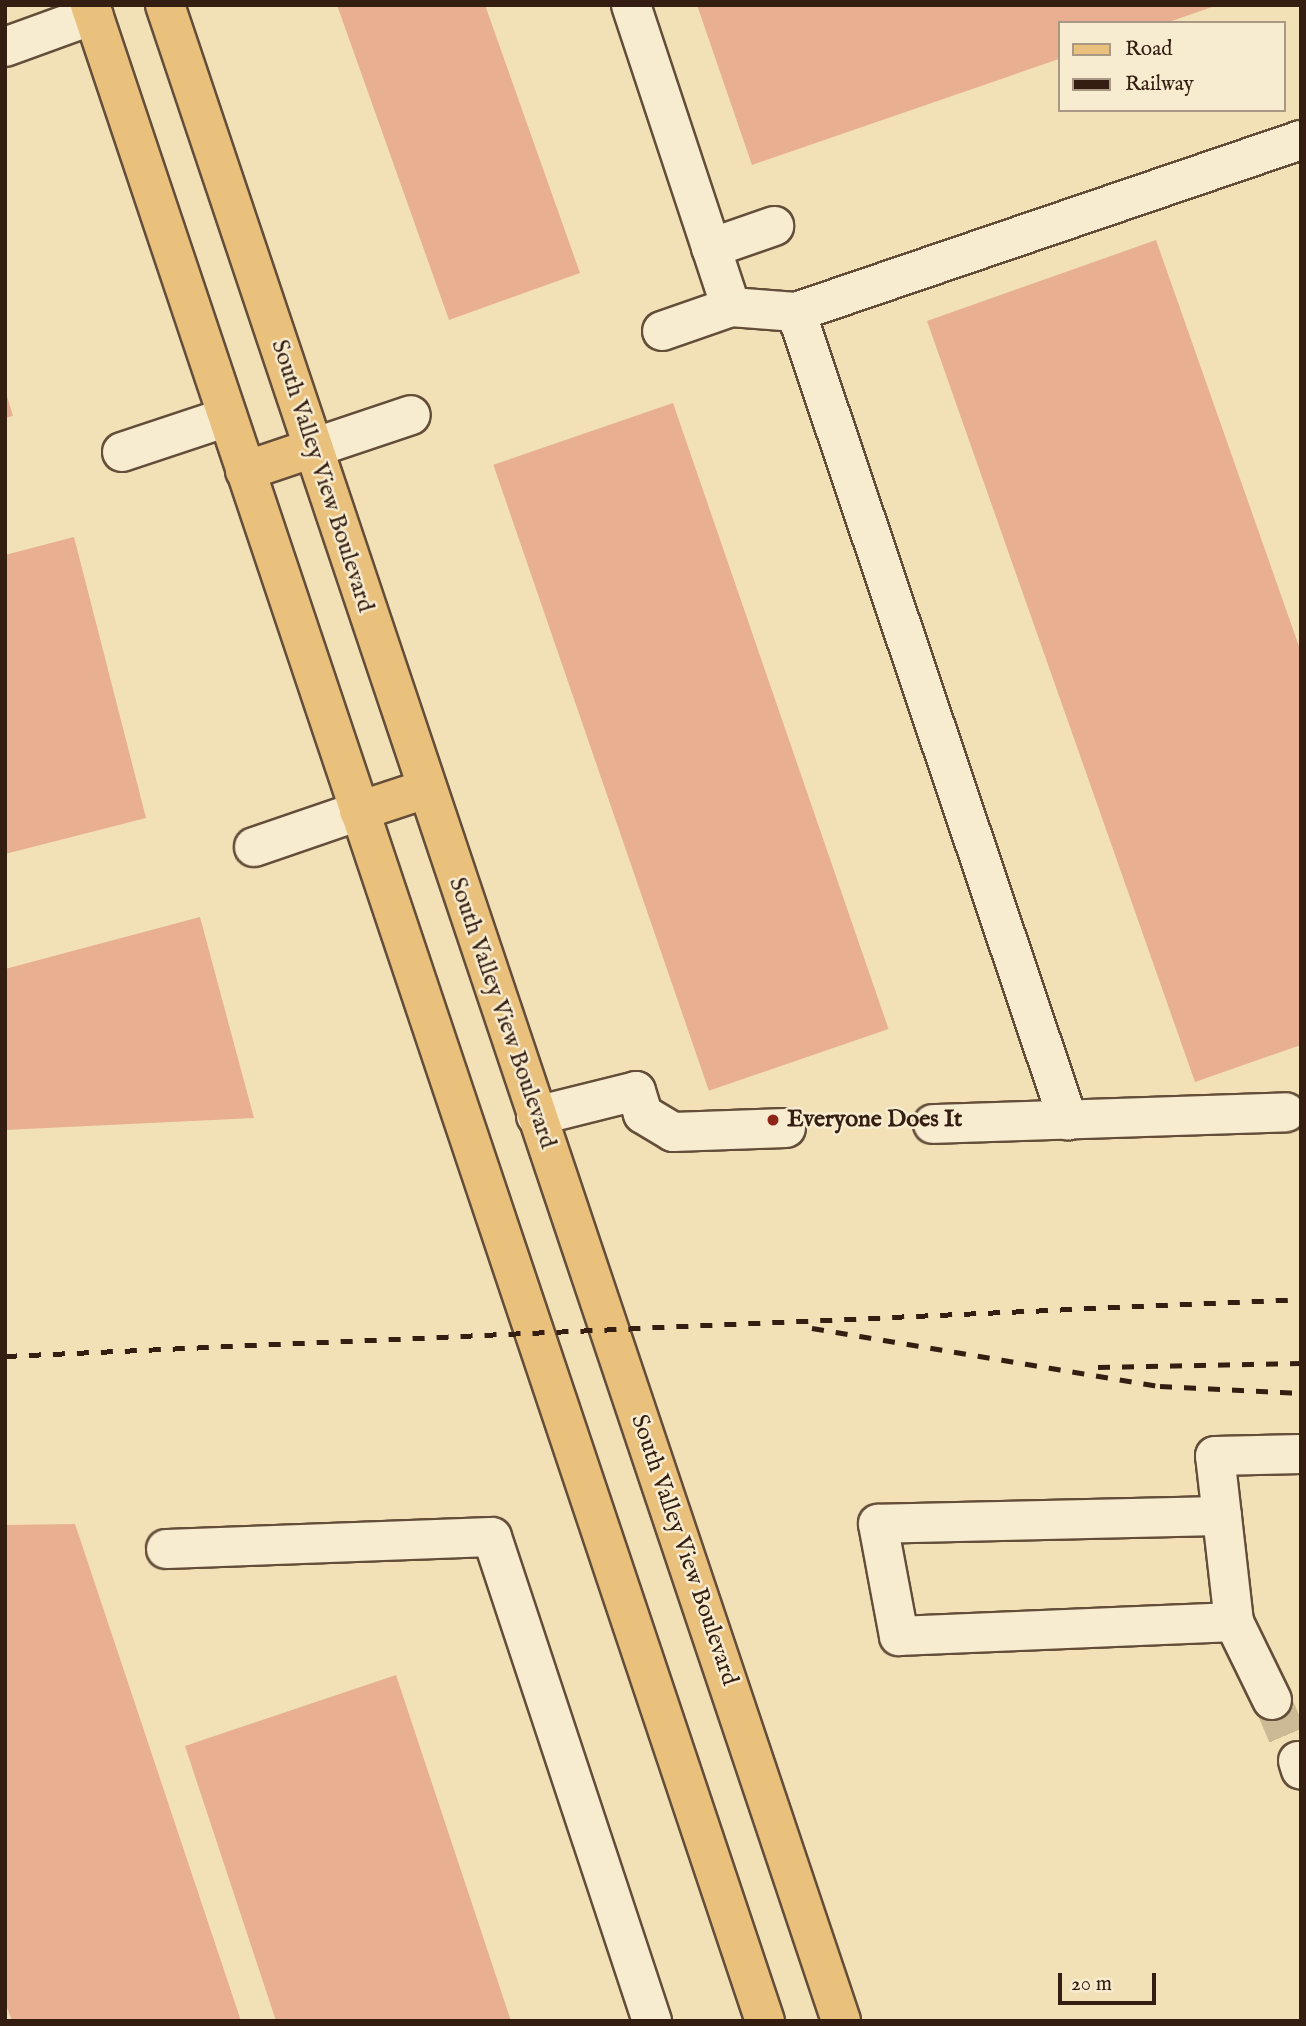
<!DOCTYPE html>
<html>
<head>
<meta charset="utf-8">
<style>
  body { margin:0 }
  #map { position:relative; width:1306px; height:2026px; overflow:hidden; background:#f2e1b7; font-family:"IM FELL English",serif }
  div>[style] { position:absolute }
  .building>* { inset:0; background:#e8af91; transform-origin:0 0 }
  .minor-tunnel>* { height:38px; margin-top:-19px; transform-origin:0; background:repeating-linear-gradient(90deg,#ccba96 0 38px,transparent 0 57px) }
  .roads { filter:drop-shadow(2px 0 #644e3a) drop-shadow(-2px 0 #644e3a) drop-shadow(0 2px #644e3a) drop-shadow(0 -2px #644e3a) }
  .minor>* { height:38px; margin:-19px; padding:0 19px; transform-origin:19px; border-radius:19px; background:#f7ecd0 }
  .major>* { height:38px; margin:-19px; padding:0 19px; transform-origin:19px; border-radius:19px; background:#e9c07c }
  .rail>* { height:5px; margin-top:-2.5px; transform-origin:0; background:repeating-linear-gradient(90deg,#341d11 0 12px,transparent 0 24px) }
  .dots>* { width:19px; height:19px; translate:-50% -50%; box-sizing:border-box; border:4px solid #f7ecd0; border-radius:50% }
  span { translate:-50% -50%; white-space:nowrap; text-align:center; line-height:1.15; -webkit-text-stroke:5px #f7ecd0; paint-order:stroke }
  .street-label { font-size:24px; color:#341d11 }
  .poi-label { font-size:24px; color:#341d11; font-weight:700 }
  .left { translate:0 -50%; text-align:left }
  .frame { position:absolute; inset:0; border:7px solid #341d11; pointer-events:none }
  .legend { position:absolute; left:1058px; top:21px; width:228px; height:91px; box-sizing:border-box; background:#f7ecd0; border:2px solid #a99984; margin:0; padding:9px 12px; list-style:none; font-size:21px; color:#341d11 }
  .legend li { display:flex; align-items:center; gap:14px; height:35px }
  .legend b { width:35px; border:2px solid #a99984 }
  .scale { position:absolute; left:1058px; top:1973px; width:98px; height:32px; box-sizing:border-box; border:4px solid #341d11; border-top:0; padding-left:9px; font-size:21px; line-height:24px; white-space:nowrap; color:#341d11; -webkit-text-stroke:5px #f7ecd0; paint-order:stroke }
</style>
</head>
<body>
<div id="map">
  <div class="building">
    <i style="clip-path:polygon(337px 5px,485px 5px,580px 273px,449px 320px)"></i>
    <i style="clip-path:polygon(697px 5px,1215px 5px,1215px 6px,1166px 23px,1059px 23px,1059px 59px,752px 165px)"></i>
    <i style="clip-path:polygon(1156px 240px,1301px 652px,1301px 1045px,1195px 1082px,927px 321px)"></i>
    <i style="clip-path:polygon(5px 390px,13px 416px,5px 418px)"></i>
    <i style="left:673px;top:403px;width:662px;height:190px;rotate:71deg"></i>
    <i style="clip-path:polygon(74px 537px,146px 818px,5px 854px,5px 555px)"></i>
    <i style="clip-path:polygon(200px 917px,254px 1118px,5px 1130px,5px 969px)"></i>
    <i style="clip-path:polygon(75px 1524px,241px 2021px,12px 2021px,5px 2002px,5px 1525px)"></i>
    <i style="clip-path:polygon(396px 1675px,511px 2021px,276px 2021px,185px 1746px)"></i>
  </div>
  <div class="minor-tunnel">
    <i style="left:1272px;top:1700px;width:66px;rotate:66.9deg"></i>
  </div>
  <div class="roads">
    <div class="minor">
      <i style="left:631px;top:5px;width:318px;rotate:71.7deg"></i>
      <i style="left:731px;top:307px;width:73px;rotate:160.8deg"></i>
      <i style="left:5px;top:47px;width:94px;rotate:-20deg"></i>
      <i style="left:711px;top:248px;width:67px;rotate:-19.2deg"></i>
      <i style="left:731px;top:307px;width:65px;rotate:4.4deg"></i>
      <i style="left:796px;top:312px;width:533px;rotate:-18.81deg"></i>
      <i style="left:796px;top:312px;width:853px;rotate:71.4deg"></i>
      <i style="left:313px;top:448px;width:103px;rotate:-18.6deg"></i>
      <i style="left:122px;top:452px;width:111px;rotate:-18.4deg"></i>
      <i style="left:254px;top:847px;width:111px;rotate:-18.9deg"></i>
      <i style="left:536px;top:1116px;width:103px;rotate:-14deg"></i>
      <i style="left:636px;top:1091px;width:24px;rotate:73deg"></i>
      <i style="left:643px;top:1114px;width:35px;rotate:31deg"></i>
      <i style="left:673px;top:1132px;width:113px;rotate:-2deg"></i>
      <i style="left:933px;top:1124px;width:353px;rotate:-1.9deg"></i>
      <i style="left:1222px;top:1516px;width:344px;rotate:178.7deg"></i>
      <i style="left:878px;top:1524px;width:114px;rotate:79.4deg"></i>
      <i style="left:899px;top:1636px;width:335px;rotate:-2.4deg"></i>
      <i style="left:166px;top:1549px;width:326px;rotate:-2.1deg"></i>
      <i style="left:492px;top:1537px;width:510px;rotate:71.71deg"></i>
      <i style="left:1272px;top:1700px;width:87px;rotate:-116deg"></i>
      <i style="left:1234px;top:1622px;width:167px;rotate:-96.5deg"></i>
      <i style="left:1215px;top:1456px;width:86px;rotate:-1.3deg"></i>
      <i style="left:1298px;top:1761px;width:9px;rotate:72deg"></i>
    </div>
    <div class="major">
      <i style="left:90px;top:5px;width:2126px;rotate:71.49deg"></i>
      <i style="left:165px;top:5px;width:2126px;rotate:71.46deg"></i>
      <i style="left:245px;top:471px;width:72px;rotate:-18.7deg"></i>
      <i style="left:359px;top:811px;width:71px;rotate:-18.2deg"></i>
    </div>
  </div>
  <div class="rail">
    <i style="left:812px;top:1328px;width:353px;rotate:9.5deg"></i>
    <i style="left:1160px;top:1386px;width:141px;rotate:2.8deg"></i>
    <i style="left:5px;top:1356px;width:1297px;rotate:-2.52deg"></i>
    <i style="left:1098px;top:1367px;width:203px;rotate:-1.1deg"></i>
  </div>
  <div class="dots">
    <i style="left:773px;top:1120px;background:#8f2418"></i>
  </div>
  <div class="street-label">
    <span style="left:322px;top:476px;rotate:72deg">South Valley View Boulevard</span>
    <span style="left:502px;top:1013px;rotate:71deg">South Valley View Boulevard</span>
    <span style="left:684px;top:1550px;rotate:71deg">South Valley View Boulevard</span>
  </div>
  <div class="poi-label">
    <span class="left" style="left:787px;top:1120px">Everyone Does It</span>
  </div>
  <div class="frame"></div>
  <ul class="legend">
  <li><b style="height:9px;background:#e9c07c"></b>Road</li>
  <li><b style="height:9px;background:#341d11"></b>Railway</li>
  </ul>
  <div class="scale">20 m</div>
</div>
</body>
</html>
